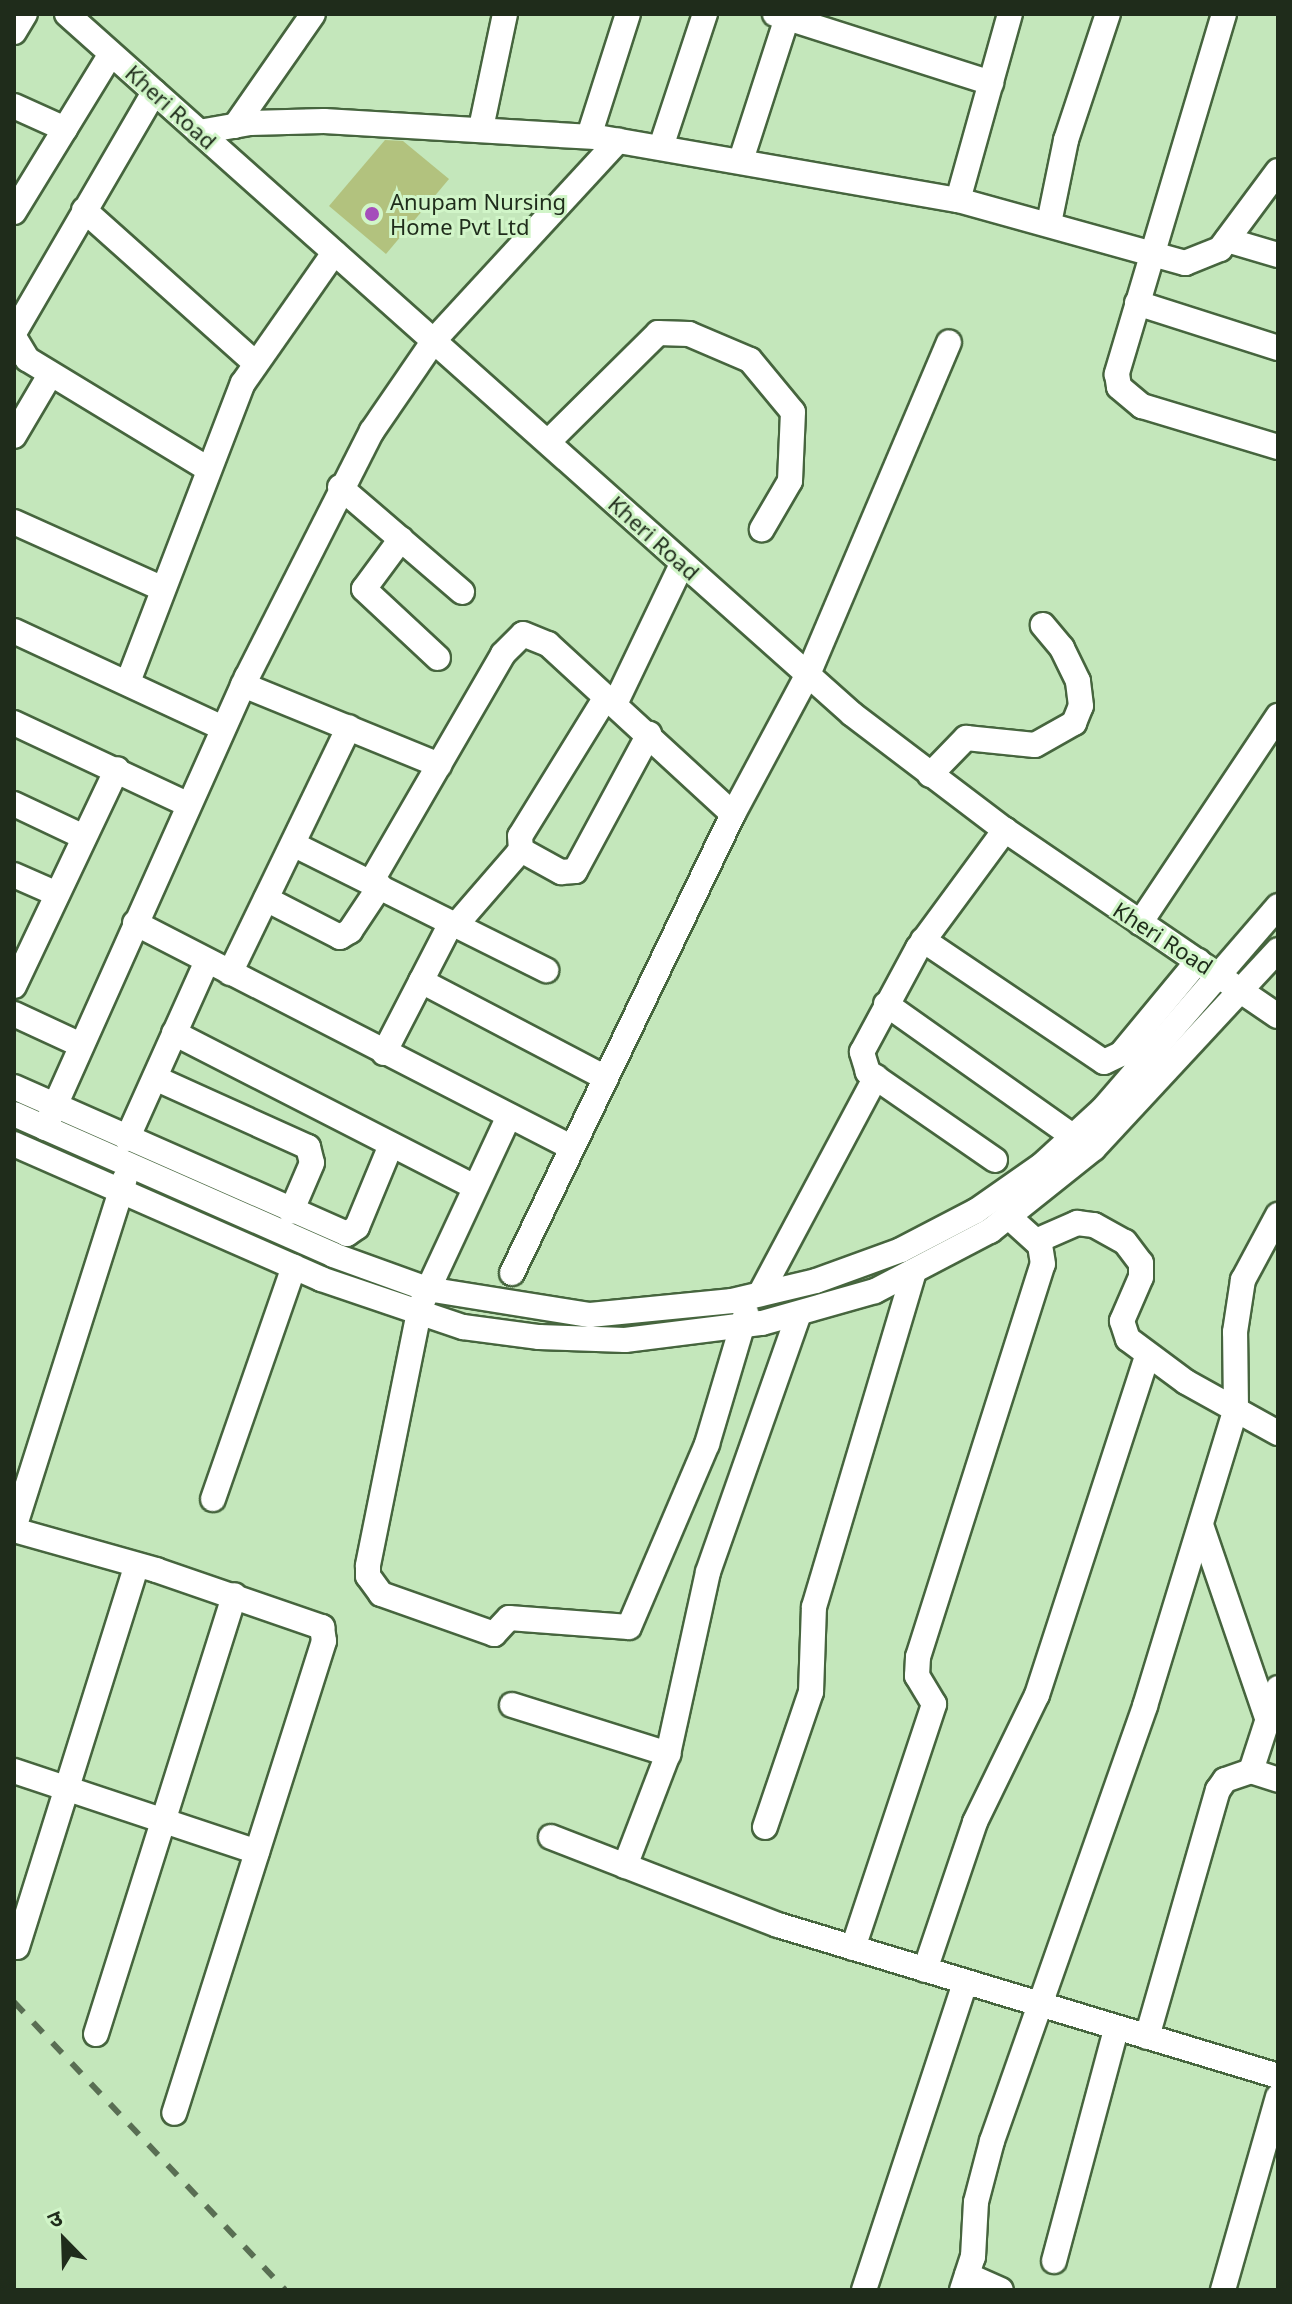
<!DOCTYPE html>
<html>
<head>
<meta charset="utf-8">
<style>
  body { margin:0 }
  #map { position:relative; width:1292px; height:2304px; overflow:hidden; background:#c4e7bb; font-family:"Noto Sans","Noto Sans Devanagari",sans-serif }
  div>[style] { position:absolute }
  .building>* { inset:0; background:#b2c27e }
  .roads { filter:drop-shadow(2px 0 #46653e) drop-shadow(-2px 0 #46653e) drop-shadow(0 2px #46653e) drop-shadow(0 -2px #46653e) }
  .minor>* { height:24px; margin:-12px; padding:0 12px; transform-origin:12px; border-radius:12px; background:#fff }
  .rail>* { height:6px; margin-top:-3px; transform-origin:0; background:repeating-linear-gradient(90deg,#596e53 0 14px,transparent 0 28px) }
  .dots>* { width:22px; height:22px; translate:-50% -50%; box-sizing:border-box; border:4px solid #d1f5c8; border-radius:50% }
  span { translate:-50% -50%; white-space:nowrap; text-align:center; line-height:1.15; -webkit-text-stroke:6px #d1f5c8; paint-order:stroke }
  .street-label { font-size:22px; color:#1f2c1b }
  .poi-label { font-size:22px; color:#1f2c1b }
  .left { translate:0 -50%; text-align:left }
  .frame { position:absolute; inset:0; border:16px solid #1f2c1b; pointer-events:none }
  .north { position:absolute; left:24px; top:2200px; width:80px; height:80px; -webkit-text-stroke:6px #d1f5c8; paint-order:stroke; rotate:337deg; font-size:22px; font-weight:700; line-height:32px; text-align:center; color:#1f2c1b }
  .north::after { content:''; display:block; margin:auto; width:28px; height:36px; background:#1f2c1b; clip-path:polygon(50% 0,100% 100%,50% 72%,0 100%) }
</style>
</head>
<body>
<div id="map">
  <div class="building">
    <i style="clip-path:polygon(385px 140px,403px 141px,449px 179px,386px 254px,329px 206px)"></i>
  </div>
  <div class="roads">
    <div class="minor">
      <i style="left:67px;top:14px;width:1052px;rotate:41.72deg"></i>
      <i style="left:852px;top:714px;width:192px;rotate:37.2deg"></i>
      <i style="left:1005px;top:830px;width:330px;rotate:34.3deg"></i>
      <i style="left:775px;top:14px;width:227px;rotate:17.7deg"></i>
      <i style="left:1224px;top:14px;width:376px;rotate:106.6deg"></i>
      <i style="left:1117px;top:374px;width:13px;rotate:81deg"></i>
      <i style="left:1119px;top:387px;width:30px;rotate:40deg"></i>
      <i style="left:1142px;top:406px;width:142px;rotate:16.8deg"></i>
      <i style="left:14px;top:32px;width:21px;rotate:-59deg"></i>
      <i style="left:14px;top:106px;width:56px;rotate:24.3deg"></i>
      <i style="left:235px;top:126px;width:136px;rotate:-55.1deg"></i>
      <i style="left:481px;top:128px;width:116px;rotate:-78.1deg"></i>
      <i style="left:199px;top:132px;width:52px;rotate:-10deg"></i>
      <i style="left:250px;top:123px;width:74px;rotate:-1.5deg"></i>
      <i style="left:324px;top:121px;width:272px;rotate:3.4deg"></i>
      <i style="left:596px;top:137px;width:367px;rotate:9.9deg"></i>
      <i style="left:958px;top:200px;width:236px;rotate:15.5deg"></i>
      <i style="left:1185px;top:263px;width:38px;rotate:-22deg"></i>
      <i style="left:1220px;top:249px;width:97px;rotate:-53.4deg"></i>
      <i style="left:589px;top:136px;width:128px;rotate:-72.3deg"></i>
      <i style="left:661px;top:147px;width:140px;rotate:-71.7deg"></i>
      <i style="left:741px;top:160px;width:149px;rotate:-72.1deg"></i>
      <i style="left:958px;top:200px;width:193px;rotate:-74.4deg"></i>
      <i style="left:84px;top:210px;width:229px;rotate:41.8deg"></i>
      <i style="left:14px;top:212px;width:185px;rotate:-58.5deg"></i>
      <i style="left:1049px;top:223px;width:85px;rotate:-78.4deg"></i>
      <i style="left:1066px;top:140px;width:133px;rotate:-71.6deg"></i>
      <i style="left:1227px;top:240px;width:53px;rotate:16.4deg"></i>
      <i style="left:1137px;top:303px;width:148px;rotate:17.7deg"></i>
      <i style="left:14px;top:333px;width:279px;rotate:-59.8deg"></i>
      <i style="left:14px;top:337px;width:26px;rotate:59deg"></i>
      <i style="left:27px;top:359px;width:210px;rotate:31.3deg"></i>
      <i style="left:14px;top:436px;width:71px;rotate:-59.5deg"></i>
      <i style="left:548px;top:442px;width:155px;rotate:-44.7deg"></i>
      <i style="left:658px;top:333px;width:31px;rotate:2deg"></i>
      <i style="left:689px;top:334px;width:66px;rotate:23.1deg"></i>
      <i style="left:750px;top:360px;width:67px;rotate:50.4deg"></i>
      <i style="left:793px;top:412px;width:69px;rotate:92.5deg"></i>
      <i style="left:790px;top:481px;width:56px;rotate:120.3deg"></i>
      <i style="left:340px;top:487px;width:161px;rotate:40.7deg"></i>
      <i style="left:14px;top:522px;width:163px;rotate:24.2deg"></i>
      <i style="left:401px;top:539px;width:62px;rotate:126.5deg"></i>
      <i style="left:364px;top:589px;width:101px;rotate:43deg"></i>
      <i style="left:14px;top:631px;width:230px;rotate:24.9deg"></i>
      <i style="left:128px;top:682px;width:320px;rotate:-69deg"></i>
      <i style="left:243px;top:383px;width:159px;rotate:-55deg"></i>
      <i style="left:243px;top:685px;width:212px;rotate:22.2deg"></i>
      <i style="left:606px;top:697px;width:163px;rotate:121.7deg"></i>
      <i style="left:520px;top:836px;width:14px;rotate:86deg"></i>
      <i style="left:521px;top:850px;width:46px;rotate:28.8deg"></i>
      <i style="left:561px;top:872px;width:14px;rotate:-4deg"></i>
      <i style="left:575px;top:871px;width:156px;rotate:-61.6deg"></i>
      <i style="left:615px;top:704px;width:155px;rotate:-64.4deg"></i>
      <i style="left:14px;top:723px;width:193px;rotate:25.1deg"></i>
      <i style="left:930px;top:775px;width:52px;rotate:-45.8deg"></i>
      <i style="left:966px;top:738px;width:69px;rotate:5.8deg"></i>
      <i style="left:1035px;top:745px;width:45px;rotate:-29.4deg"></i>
      <i style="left:1074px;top:723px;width:18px;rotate:-68deg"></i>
      <i style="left:1081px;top:706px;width:25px;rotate:-97deg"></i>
      <i style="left:1078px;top:681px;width:37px;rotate:-116deg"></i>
      <i style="left:1062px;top:648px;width:30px;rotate:-130deg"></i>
      <i style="left:14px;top:804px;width:77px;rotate:25.2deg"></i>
      <i style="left:293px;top:844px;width:283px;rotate:26.5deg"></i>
      <i style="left:14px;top:875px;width:47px;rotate:23.8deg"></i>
      <i style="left:371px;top:882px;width:263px;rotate:-59.9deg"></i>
      <i style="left:503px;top:654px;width:28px;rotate:-45deg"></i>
      <i style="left:523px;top:634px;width:27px;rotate:22deg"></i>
      <i style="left:548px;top:644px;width:251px;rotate:42.6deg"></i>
      <i style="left:266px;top:899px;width:83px;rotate:27.2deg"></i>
      <i style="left:340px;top:937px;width:12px;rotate:-31deg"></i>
      <i style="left:350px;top:931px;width:54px;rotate:-56.3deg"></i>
      <i style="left:135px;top:923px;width:490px;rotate:27.2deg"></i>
      <i style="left:1140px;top:923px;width:249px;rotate:-56.3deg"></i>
      <i style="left:456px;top:925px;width:99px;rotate:-49.1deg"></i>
      <i style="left:923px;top:940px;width:218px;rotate:34deg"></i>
      <i style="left:1104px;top:1062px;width:19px;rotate:-25deg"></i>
      <i style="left:1121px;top:1054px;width:121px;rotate:-50.4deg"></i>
      <i style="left:230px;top:973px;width:273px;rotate:-64.2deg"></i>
      <i style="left:421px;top:981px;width:209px;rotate:27.7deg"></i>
      <i style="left:14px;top:986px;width:240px;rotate:-64.6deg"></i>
      <i style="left:886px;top:1004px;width:232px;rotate:35.3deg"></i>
      <i style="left:14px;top:1014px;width:74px;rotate:24.8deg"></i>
      <i style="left:174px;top:1033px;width:336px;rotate:27.1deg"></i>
      <i style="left:384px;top:1053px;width:146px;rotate:-62.7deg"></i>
      <i style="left:155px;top:1078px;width:168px;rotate:24.3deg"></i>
      <i style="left:308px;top:1147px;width:16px;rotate:76deg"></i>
      <i style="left:312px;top:1163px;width:53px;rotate:113.2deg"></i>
      <i style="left:14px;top:1087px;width:364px;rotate:23.8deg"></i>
      <i style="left:347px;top:1234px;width:12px;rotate:-35deg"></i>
      <i style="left:357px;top:1227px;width:89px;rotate:-67.5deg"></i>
      <i style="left:14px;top:1114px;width:349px;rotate:23.8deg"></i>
      <i style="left:333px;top:1255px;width:100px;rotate:19.9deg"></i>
      <i style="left:427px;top:1289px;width:165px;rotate:9.1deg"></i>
      <i style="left:590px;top:1315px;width:143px;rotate:-5.6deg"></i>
      <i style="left:732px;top:1301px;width:86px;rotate:-13.4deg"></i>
      <i style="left:816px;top:1281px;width:90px;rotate:-20deg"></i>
      <i style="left:901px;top:1250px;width:85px;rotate:-27.5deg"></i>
      <i style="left:976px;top:1211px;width:82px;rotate:-35deg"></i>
      <i style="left:1043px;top:1164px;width:81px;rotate:-42.5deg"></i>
      <i style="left:1103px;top:1109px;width:268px;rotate:-49.2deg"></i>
      <i style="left:509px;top:1116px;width:211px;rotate:115deg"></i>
      <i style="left:420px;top:1307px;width:264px;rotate:101.4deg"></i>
      <i style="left:368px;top:1566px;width:10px;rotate:90deg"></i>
      <i style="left:368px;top:1576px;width:22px;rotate:54deg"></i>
      <i style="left:381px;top:1594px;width:120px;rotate:19.5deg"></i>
      <i style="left:494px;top:1634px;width:22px;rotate:-47deg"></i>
      <i style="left:509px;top:1618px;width:120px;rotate:4.3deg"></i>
      <i style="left:629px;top:1627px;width:199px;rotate:-66.9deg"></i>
      <i style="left:707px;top:1444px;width:137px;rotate:-73.4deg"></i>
      <i style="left:45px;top:1128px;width:494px;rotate:-65.9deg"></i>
      <i style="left:247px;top:677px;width:276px;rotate:-63.1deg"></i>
      <i style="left:372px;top:431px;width:112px;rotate:-55.6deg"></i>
      <i style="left:435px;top:339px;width:270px;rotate:-47.3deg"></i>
      <i style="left:127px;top:1139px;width:195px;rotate:-65.8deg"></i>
      <i style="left:14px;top:1144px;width:335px;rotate:23.7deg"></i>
      <i style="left:321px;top:1279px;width:150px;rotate:18.7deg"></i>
      <i style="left:463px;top:1327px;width:77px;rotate:7.5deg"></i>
      <i style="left:539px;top:1337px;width:86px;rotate:2deg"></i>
      <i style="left:625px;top:1340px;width:138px;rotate:-7.1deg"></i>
      <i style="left:762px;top:1323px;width:117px;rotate:-15.8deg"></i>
      <i style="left:875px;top:1291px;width:130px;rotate:-27.6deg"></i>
      <i style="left:990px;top:1231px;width:133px;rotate:-38.6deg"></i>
      <i style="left:1094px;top:1148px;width:270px;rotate:-47.1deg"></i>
      <i style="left:995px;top:1160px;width:155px;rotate:-145.3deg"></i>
      <i style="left:868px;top:1072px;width:21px;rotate:-107deg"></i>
      <i style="left:862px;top:1052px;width:118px;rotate:-61.7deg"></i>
      <i style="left:918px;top:948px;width:147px;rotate:-53.6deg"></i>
      <i style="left:1036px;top:1241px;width:45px;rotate:-23.7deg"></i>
      <i style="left:1077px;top:1223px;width:17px;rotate:7deg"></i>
      <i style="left:1094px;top:1225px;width:35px;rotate:29deg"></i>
      <i style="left:1125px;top:1242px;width:26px;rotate:53deg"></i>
      <i style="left:1141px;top:1263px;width:14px;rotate:90deg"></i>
      <i style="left:1141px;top:1277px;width:48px;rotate:113.4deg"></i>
      <i style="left:1122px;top:1321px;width:19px;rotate:72deg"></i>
      <i style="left:1128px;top:1339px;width:72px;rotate:36.6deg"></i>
      <i style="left:1186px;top:1382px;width:105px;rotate:29deg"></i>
      <i style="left:512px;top:1273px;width:509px;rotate:-64.29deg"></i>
      <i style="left:733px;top:814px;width:161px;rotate:-61.8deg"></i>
      <i style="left:809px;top:672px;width:358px;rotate:-67deg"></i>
      <i style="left:760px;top:1294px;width:246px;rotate:-61.9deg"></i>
      <i style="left:213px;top:1499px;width:246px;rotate:-70.8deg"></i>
      <i style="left:1201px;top:1525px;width:207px;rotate:71.1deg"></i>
      <i style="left:14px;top:1528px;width:366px;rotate:-72.4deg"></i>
      <i style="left:14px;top:1530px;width:148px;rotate:15.7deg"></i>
      <i style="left:156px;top:1570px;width:176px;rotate:19deg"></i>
      <i style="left:322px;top:1627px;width:14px;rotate:82deg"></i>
      <i style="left:324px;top:1641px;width:495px;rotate:107.6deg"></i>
      <i style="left:512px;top:1705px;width:164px;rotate:17.4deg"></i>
      <i style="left:14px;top:1771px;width:256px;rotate:18.4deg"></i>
      <i style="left:1251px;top:1771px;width:28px;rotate:18deg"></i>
      <i style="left:765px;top:1827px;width:143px;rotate:-71.2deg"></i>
      <i style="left:811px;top:1692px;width:85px;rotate:-88deg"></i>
      <i style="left:814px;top:1607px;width:346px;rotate:-73.4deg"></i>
      <i style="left:551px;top:1837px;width:243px;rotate:21.2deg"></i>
      <i style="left:778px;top:1925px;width:522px;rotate:16.8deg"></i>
      <i style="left:625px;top:1866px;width:120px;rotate:-69deg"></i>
      <i style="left:668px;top:1754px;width:186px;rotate:-77.6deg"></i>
      <i style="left:708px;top:1572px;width:271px;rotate:-70.6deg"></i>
      <i style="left:17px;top:1947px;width:400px;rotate:-72.6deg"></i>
      <i style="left:853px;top:1948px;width:257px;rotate:-71.6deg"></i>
      <i style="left:934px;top:1704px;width:33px;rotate:-121deg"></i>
      <i style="left:917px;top:1676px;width:19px;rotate:-87deg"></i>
      <i style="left:918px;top:1657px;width:412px;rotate:-72.4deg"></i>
      <i style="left:1043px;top:1264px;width:19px;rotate:-99deg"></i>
      <i style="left:1040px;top:1245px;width:42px;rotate:-137.9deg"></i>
      <i style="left:925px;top:1970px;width:156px;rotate:-71.3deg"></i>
      <i style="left:975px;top:1822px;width:141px;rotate:-64deg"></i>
      <i style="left:1037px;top:1695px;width:356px;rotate:-72deg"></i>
      <i style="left:96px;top:2034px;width:460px;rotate:-72.5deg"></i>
      <i style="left:1147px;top:2037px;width:257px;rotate:-74deg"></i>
      <i style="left:1218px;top:1790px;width:12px;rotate:-55deg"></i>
      <i style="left:1225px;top:1780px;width:28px;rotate:-19deg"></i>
      <i style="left:1251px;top:1771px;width:87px;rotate:-72deg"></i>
      <i style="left:1054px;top:2261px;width:240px;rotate:-75deg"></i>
      <i style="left:967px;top:2275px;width:37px;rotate:24deg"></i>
      <i style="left:864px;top:2290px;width:323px;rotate:-71.8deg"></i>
      <i style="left:962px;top:2290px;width:35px;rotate:-72deg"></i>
      <i style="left:973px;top:2257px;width:55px;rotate:-86.9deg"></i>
      <i style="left:976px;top:2202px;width:63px;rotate:-75.3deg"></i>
      <i style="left:992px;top:2141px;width:461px;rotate:-70.6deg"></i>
      <i style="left:1145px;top:1706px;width:311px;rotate:-73deg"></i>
      <i style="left:1236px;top:1409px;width:77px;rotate:-90.7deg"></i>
      <i style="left:1235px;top:1332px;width:53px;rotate:-81.3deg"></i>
      <i style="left:1243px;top:1280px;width:74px;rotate:-61.7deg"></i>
      <i style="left:1223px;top:2290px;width:201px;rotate:-74.1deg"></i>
    </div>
  </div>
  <div class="rail">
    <i style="left:14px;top:2002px;width:395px;rotate:46.7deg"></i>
  </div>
  <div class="dots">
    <i style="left:372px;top:214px;background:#a54ebb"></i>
  </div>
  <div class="street-label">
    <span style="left:171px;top:107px;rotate:42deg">Kheri Road</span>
    <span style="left:654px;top:538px;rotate:42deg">Kheri Road</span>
    <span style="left:1163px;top:938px;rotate:33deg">Kheri Road</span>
  </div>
  <div class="poi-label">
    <span class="left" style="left:390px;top:214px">Anupam Nursing<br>Home Pvt Ltd</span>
  </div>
  <div class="frame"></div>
  <div class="north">उ</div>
</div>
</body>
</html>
